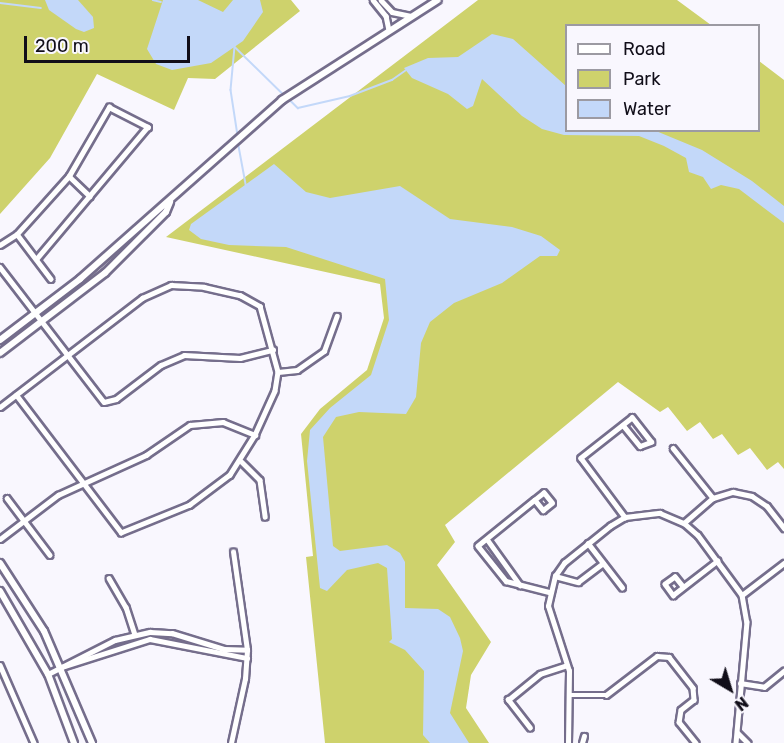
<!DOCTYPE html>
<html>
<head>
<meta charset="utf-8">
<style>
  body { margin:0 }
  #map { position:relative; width:784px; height:743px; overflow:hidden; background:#f9f7fe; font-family:Rubik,sans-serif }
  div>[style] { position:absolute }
  .green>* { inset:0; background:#ced26c }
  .water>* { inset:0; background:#c3d8f9 }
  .stream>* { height:1.5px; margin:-0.75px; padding:0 0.75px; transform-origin:0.75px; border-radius:0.75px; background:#c3d8f9 }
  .roads { filter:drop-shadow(2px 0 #756e8c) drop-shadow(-2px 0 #756e8c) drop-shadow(0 2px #756e8c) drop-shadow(0 -2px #756e8c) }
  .street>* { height:4.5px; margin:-2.25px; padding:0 2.25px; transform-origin:2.25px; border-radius:2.25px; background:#fff }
  .secondary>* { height:6px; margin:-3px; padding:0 3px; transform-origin:3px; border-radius:3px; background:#fff }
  span { translate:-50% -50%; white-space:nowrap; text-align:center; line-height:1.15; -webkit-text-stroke:5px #f9f7fe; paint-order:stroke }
  .legend { position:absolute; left:565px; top:24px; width:195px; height:108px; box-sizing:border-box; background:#f9f7fe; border:2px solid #9c9aa2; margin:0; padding:8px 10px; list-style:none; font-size:18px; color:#110e19 }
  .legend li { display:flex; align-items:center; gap:12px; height:30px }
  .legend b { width:30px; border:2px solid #9c9aa2 }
  .north { position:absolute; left:700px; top:659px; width:60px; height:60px; -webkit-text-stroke:4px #f9f7fe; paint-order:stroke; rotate:142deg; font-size:16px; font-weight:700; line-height:24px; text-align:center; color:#110e19 }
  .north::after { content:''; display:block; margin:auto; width:21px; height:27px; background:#110e19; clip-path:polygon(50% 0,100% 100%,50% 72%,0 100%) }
  .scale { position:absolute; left:24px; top:36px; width:166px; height:27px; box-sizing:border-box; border:3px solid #110e19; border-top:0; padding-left:8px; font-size:18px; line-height:21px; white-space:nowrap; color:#110e19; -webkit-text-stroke:4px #f9f7fe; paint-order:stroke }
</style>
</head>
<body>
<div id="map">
  <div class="green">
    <i style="clip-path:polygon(0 0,291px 0,300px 11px,215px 79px,188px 78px,174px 110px,97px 74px,50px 158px,0 214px)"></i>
    <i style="clip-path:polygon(478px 0,677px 0,711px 25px,566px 26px,566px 130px,758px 130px,759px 61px,784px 80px,784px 469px,778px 462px,767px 470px,750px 448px,738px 455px,722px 434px,713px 439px,700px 422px,687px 431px,668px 407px,660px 412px,618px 382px,445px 525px,455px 542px,437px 565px,491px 642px,471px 675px,466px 708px,489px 743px,325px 743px,306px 557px,313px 556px,301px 434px,320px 409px,367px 370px,384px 318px,380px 284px,166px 237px)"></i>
  </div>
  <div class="water">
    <i style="clip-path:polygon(45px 0,78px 0,93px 17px,94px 28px,84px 32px,76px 29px,49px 10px)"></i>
    <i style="clip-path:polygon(163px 0,198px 0,223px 12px,233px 0,260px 0,263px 12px,243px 41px,211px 63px,172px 70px,156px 64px,147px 49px)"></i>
    <i style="clip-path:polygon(492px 34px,513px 39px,566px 86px,566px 130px,656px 131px,702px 150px,752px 181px,784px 206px,784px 223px,739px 189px,721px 185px,711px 189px,703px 177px,689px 172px,686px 158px,664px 146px,639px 136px,564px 135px,542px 129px,522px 116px,482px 79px,473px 106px,467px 109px,448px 94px,412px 78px,404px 68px,428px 58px,458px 57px)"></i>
    <i style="clip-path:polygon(274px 164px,306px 192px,330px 198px,400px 186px,450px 219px,512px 227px,541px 236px,560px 250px,557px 256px,540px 256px,502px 283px,454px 303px,430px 322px,421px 343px,416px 397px,406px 414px,359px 412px,336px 417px,323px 437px,333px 546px,340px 551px,387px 545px,400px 553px,405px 562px,405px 608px,438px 609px,450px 617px,460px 638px,463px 651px,450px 713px,469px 743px,430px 743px,423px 735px,424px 671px,405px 650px,389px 642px,392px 639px,387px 568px,378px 563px,347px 570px,327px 591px,320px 588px,307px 461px,310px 430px,330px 408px,371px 375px,389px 320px,385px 279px,286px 247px,229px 245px,201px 239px,189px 230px,191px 224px)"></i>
  </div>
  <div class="stream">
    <i style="left:153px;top:0;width:8px;rotate:14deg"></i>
    <i style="left:0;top:3px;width:41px;rotate:7deg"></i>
    <i style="left:235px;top:47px;width:43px;rotate:95.3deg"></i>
    <i style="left:231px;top:90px;width:47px;rotate:81.3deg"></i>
    <i style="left:235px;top:47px;width:70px;rotate:44.4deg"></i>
    <i style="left:289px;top:99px;width:13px;rotate:45deg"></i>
    <i style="left:298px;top:108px;width:53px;rotate:-13deg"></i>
    <i style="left:350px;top:96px;width:45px;rotate:-20.9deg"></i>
    <i style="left:392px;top:80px;width:16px;rotate:-35deg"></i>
    <i style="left:238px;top:141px;width:44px;rotate:79.5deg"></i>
  </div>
  <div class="roads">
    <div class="street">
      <i style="left:373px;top:0;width:21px;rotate:51deg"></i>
      <i style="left:386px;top:16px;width:14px;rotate:78deg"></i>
      <i style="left:381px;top:0;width:16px;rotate:47deg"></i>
      <i style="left:392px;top:12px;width:19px;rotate:12deg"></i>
      <i style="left:69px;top:176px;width:29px;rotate:44deg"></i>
      <i style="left:17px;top:234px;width:56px;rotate:52.9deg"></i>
      <i style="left:0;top:245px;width:20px;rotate:-33deg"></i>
      <i style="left:17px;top:234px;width:78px;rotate:-48.1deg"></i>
      <i style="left:69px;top:176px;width:80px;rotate:-59.9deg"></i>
      <i style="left:109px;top:107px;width:44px;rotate:27.1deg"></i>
      <i style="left:148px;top:127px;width:172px;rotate:130.1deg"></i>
      <i style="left:0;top:267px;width:170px;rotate:52.4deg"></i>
      <i style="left:104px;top:402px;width:12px;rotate:-14deg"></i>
      <i style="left:116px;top:399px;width:56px;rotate:-37.1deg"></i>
      <i style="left:161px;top:365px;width:25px;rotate:-23deg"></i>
      <i style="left:184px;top:355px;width:56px;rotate:3.1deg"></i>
      <i style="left:240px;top:358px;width:34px;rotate:-14deg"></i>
      <i style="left:278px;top:372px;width:19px;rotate:-6deg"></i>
      <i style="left:297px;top:370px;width:33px;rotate:-35deg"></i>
      <i style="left:324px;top:351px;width:37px;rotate:-70deg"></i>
      <i style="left:0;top:407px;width:179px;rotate:-37.5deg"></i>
      <i style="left:142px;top:298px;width:32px;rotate:-24deg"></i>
      <i style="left:171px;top:285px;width:33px;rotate:3deg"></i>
      <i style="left:204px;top:287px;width:37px;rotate:13deg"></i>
      <i style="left:240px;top:295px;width:23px;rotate:29deg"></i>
      <i style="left:260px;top:306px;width:68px;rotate:74.7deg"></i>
      <i style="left:278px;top:372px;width:19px;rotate:99deg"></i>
      <i style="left:275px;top:391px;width:48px;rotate:114.4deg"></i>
      <i style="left:255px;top:435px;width:47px;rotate:122deg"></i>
      <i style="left:230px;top:475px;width:50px;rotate:143.1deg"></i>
      <i style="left:190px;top:505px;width:74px;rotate:157.9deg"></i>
      <i style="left:121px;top:533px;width:173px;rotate:-127.3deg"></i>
      <i style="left:623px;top:425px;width:27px;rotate:51deg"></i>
      <i style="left:640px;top:446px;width:12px;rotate:-20deg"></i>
      <i style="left:651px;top:442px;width:31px;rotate:-128deg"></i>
      <i style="left:632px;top:418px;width:65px;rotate:141.9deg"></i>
      <i style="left:581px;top:458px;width:74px;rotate:53.3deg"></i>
      <i style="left:673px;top:448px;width:64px;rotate:51.3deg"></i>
      <i style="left:242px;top:462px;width:25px;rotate:45deg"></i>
      <i style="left:260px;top:480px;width:37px;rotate:82deg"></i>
      <i style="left:7px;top:498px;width:71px;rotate:53deg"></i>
      <i style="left:535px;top:500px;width:13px;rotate:51deg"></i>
      <i style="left:543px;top:510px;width:11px;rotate:-38deg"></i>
      <i style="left:552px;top:503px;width:13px;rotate:-129deg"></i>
      <i style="left:544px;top:493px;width:11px;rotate:142deg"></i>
      <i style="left:535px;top:500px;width:73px;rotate:141.1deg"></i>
      <i style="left:478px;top:546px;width:45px;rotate:51.3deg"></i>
      <i style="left:506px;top:581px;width:44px;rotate:14.3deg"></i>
      <i style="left:684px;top:523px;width:38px;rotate:-41deg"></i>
      <i style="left:713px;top:498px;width:21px;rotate:-17deg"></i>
      <i style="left:733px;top:492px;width:19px;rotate:12deg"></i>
      <i style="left:752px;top:496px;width:18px;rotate:34deg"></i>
      <i style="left:767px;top:506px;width:28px;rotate:52deg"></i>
      <i style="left:0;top:539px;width:73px;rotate:-37.2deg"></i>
      <i style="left:58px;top:495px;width:97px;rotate:-24.4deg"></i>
      <i style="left:146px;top:455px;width:53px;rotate:-34.3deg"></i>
      <i style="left:190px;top:425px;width:33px;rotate:-5deg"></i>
      <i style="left:223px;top:422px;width:35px;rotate:22deg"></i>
      <i style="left:487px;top:539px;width:57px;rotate:54.3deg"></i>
      <i style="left:588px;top:543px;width:56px;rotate:52.3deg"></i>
      <i style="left:555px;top:576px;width:24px;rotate:15deg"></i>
      <i style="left:578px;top:582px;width:31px;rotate:-37deg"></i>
      <i style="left:109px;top:578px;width:34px;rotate:60deg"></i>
      <i style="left:126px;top:607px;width:29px;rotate:72deg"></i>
      <i style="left:683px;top:587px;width:13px;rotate:-129deg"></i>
      <i style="left:675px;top:577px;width:12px;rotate:145deg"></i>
      <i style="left:665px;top:584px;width:14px;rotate:54deg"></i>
      <i style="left:673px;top:595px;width:56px;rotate:-37.7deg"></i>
      <i style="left:742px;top:595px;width:53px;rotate:-37.3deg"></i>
      <i style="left:0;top:665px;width:85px;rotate:66.4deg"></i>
      <i style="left:62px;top:667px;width:92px;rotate:-17.7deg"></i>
      <i style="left:150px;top:639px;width:99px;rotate:11.1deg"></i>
      <i style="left:48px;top:674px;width:75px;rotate:-26.9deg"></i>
      <i style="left:115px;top:640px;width:36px;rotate:-13deg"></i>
      <i style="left:150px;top:632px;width:22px;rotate:3deg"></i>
      <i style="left:172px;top:633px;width:54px;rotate:17.1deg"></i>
      <i style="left:224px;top:649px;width:23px;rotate:2deg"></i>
      <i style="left:740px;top:683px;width:24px;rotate:9deg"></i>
      <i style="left:764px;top:687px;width:26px;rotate:-39deg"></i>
      <i style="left:570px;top:695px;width:36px"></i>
      <i style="left:606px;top:695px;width:64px;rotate:-37.4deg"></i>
      <i style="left:657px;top:656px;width:12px;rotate:5deg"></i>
      <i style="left:669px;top:657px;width:39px;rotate:52deg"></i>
      <i style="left:693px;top:688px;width:12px;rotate:85deg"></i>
      <i style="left:694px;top:700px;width:16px;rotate:142deg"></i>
      <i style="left:681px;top:710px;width:12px;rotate:99deg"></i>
      <i style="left:679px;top:722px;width:27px;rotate:51deg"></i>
      <i style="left:530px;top:728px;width:36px;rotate:-128deg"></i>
      <i style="left:508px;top:700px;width:41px;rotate:-39.1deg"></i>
      <i style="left:540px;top:674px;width:28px;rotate:-18deg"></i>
      <i style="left:738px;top:733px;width:14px;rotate:45deg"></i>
      <i style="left:231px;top:743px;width:66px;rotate:-77.7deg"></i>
      <i style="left:245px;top:679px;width:29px;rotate:-86deg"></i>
      <i style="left:247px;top:650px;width:99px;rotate:-98.1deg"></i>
      <i style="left:568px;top:743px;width:72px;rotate:-89.2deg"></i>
      <i style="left:569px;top:671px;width:68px;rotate:-107.9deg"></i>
      <i style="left:548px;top:606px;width:31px;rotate:-77deg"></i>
      <i style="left:555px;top:576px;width:16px;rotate:-55deg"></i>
      <i style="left:564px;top:563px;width:59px;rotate:-38.8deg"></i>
      <i style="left:610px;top:526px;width:17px;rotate:-31deg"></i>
      <i style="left:625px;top:517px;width:35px;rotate:-7deg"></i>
      <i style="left:660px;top:513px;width:26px;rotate:23deg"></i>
      <i style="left:684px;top:523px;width:18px;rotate:41deg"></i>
      <i style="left:698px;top:535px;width:74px;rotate:53.7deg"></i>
      <i style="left:742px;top:595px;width:27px;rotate:80deg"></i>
      <i style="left:747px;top:622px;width:121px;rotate:95.2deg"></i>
      <i style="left:582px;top:743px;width:7px;rotate:-74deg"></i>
    </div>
    <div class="secondary">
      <i style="left:0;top:340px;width:101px;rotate:-37.3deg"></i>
      <i style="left:80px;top:279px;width:270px;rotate:-41.5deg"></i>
      <i style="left:282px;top:100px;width:185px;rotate:-32.7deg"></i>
      <i style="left:0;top:353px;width:132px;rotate:-37.3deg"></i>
      <i style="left:105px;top:273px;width:86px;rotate:-45deg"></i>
      <i style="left:166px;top:212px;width:11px;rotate:-68deg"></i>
      <i style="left:0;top:563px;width:81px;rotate:57.1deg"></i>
      <i style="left:44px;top:631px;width:122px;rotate:66.8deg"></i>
      <i style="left:0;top:591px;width:96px;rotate:60deg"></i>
      <i style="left:48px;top:674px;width:74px;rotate:69.4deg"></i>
    </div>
  </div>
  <ul class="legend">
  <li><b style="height:8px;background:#fff"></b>Road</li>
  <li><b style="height:16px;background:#ced26c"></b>Park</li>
  <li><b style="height:16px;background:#c3d8f9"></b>Water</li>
  </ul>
  <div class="north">N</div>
  <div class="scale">200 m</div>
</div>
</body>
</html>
